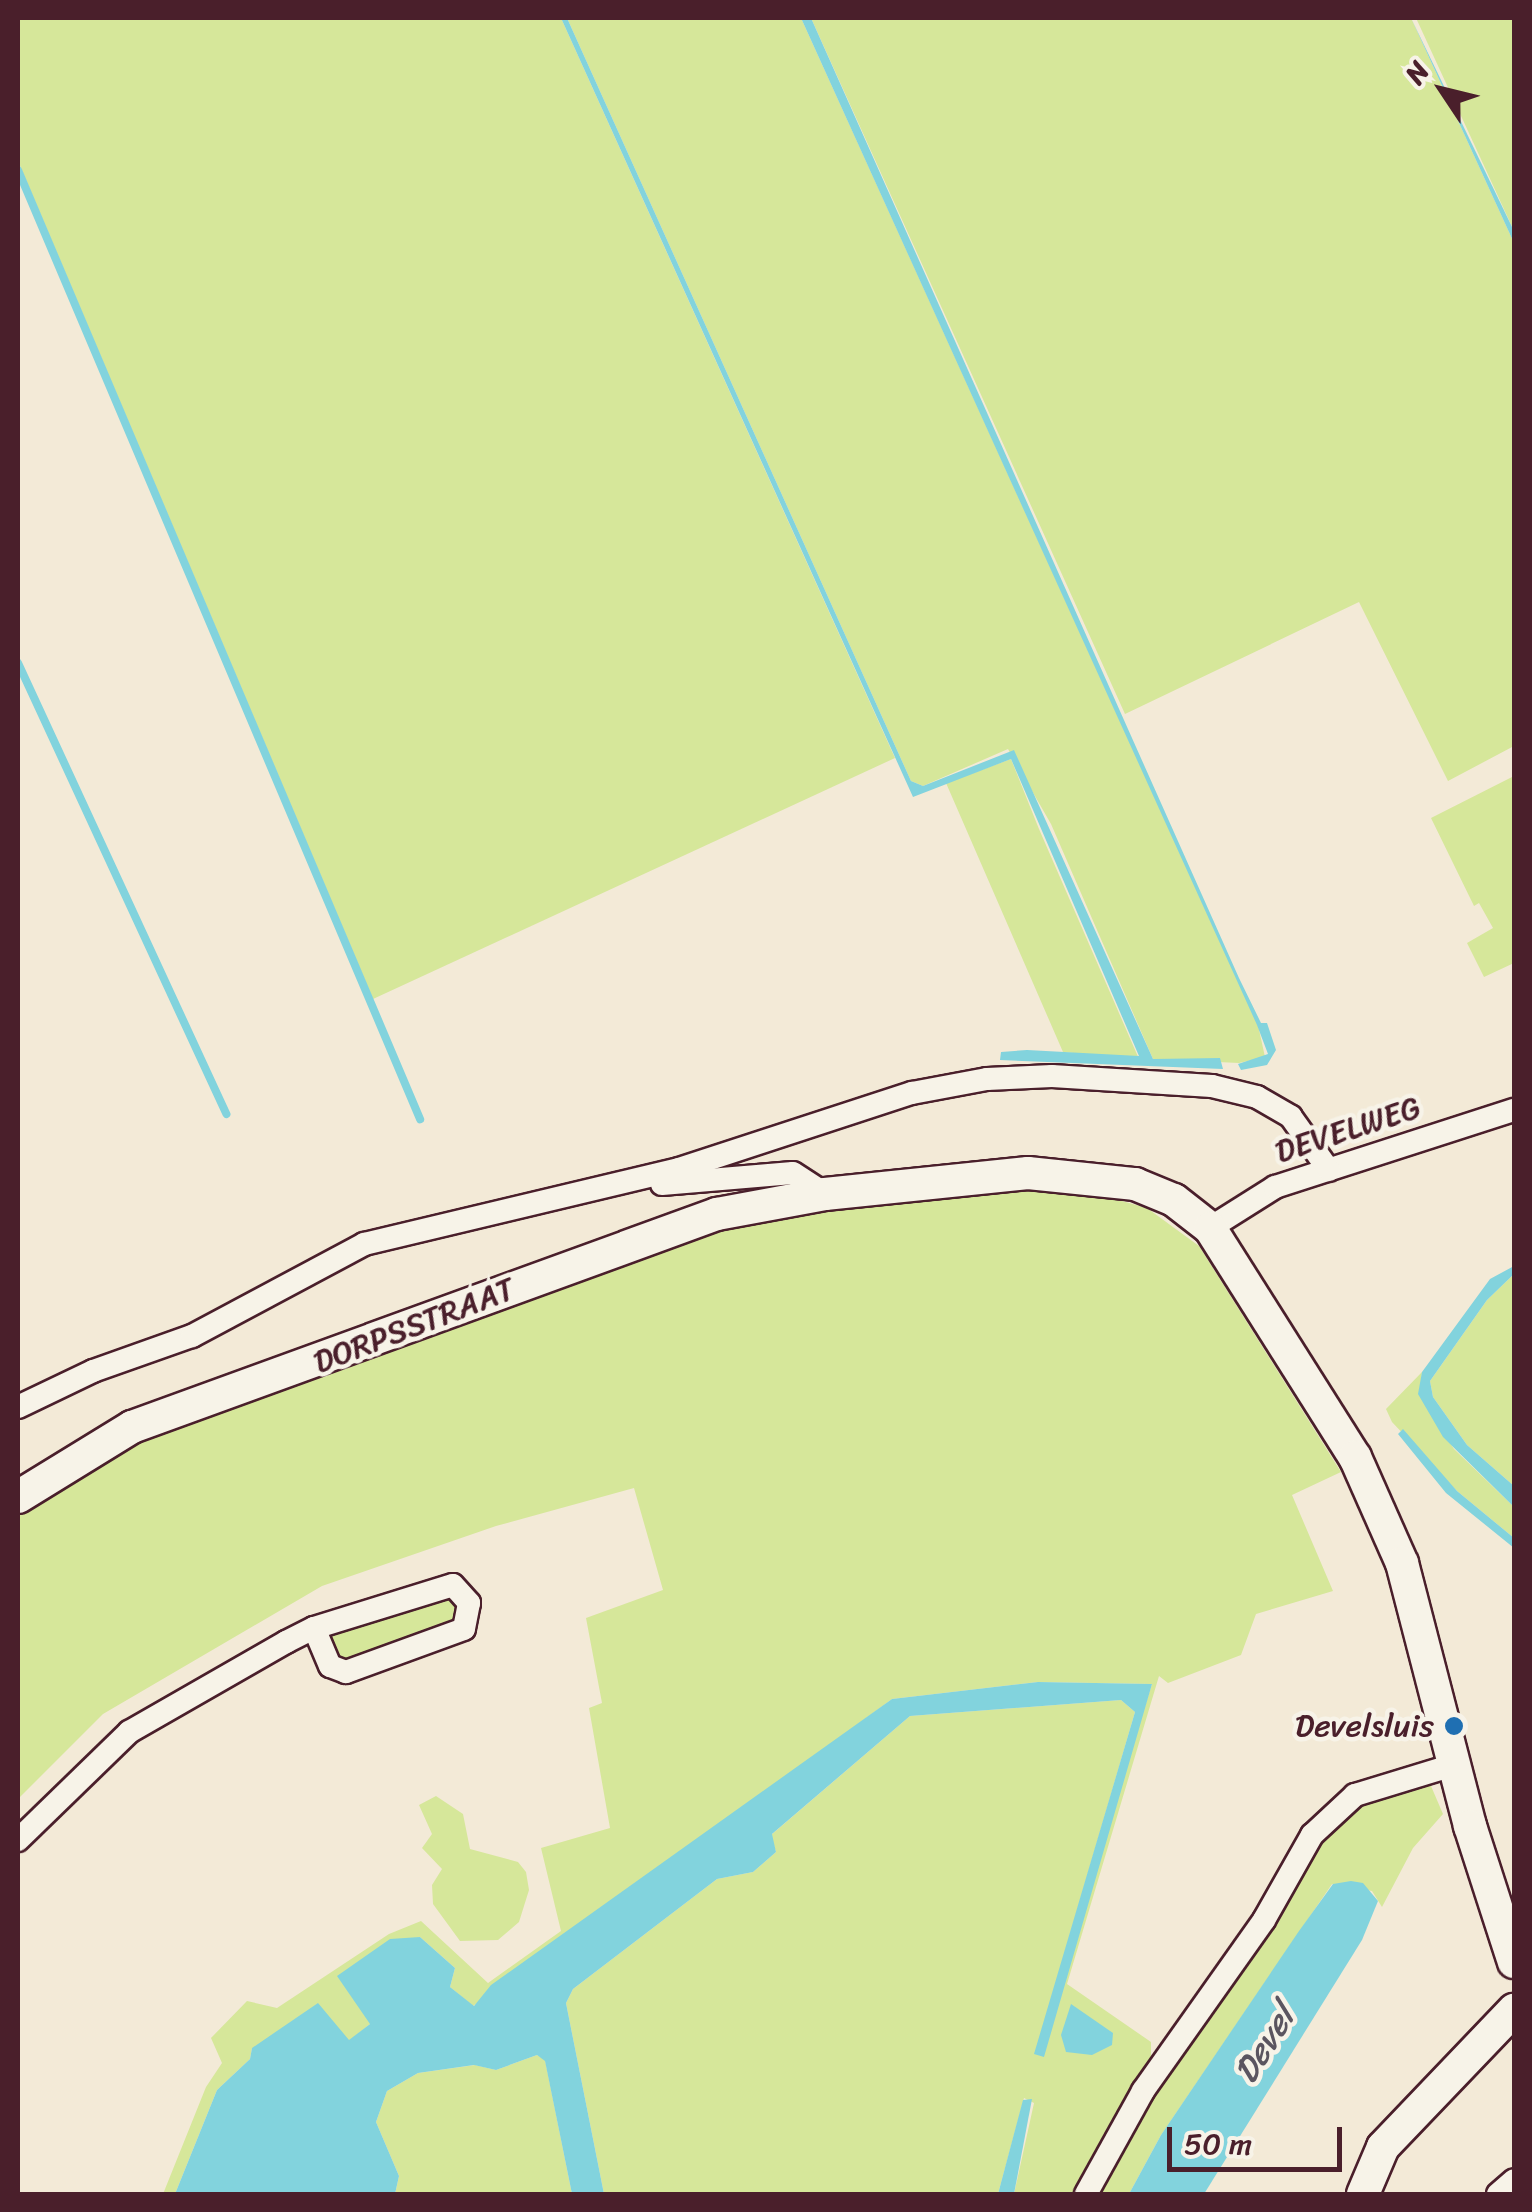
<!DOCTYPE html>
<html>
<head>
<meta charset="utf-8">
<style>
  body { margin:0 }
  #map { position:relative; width:1532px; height:2212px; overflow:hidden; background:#f3ead7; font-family:Sriracha,sans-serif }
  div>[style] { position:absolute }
  .green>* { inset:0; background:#d6e79a }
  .water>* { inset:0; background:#82d3dd }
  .stream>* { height:8px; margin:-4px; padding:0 4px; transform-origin:4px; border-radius:4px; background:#82d3dd }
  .roads { filter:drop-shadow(2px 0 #4a1f2b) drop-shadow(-2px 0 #4a1f2b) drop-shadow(0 2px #4a1f2b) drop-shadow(0 -2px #4a1f2b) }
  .street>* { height:22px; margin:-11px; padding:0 11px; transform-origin:11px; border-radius:11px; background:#f7f3e8 }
  .secondary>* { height:32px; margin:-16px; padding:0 16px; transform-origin:16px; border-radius:16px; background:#f7f3e8 }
  .dots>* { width:28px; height:28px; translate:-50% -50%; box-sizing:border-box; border:5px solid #f7f3e8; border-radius:50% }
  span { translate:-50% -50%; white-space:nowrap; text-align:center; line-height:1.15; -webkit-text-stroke:9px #f7f3e8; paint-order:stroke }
  .street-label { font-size:32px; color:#4a1f2b }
  .poi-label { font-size:32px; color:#4a1f2b }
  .right { translate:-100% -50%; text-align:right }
  .water-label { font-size:35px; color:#5b5560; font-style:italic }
  .frame { position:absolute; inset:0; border:20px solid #4a1f2b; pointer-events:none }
  .north { position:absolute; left:1392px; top:40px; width:100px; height:100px; -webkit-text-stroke:8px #f7f3e8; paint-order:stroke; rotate:305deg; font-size:28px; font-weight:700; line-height:40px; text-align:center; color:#4a1f2b }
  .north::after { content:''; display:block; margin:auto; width:35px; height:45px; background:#4a1f2b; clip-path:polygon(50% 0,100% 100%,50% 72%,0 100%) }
  .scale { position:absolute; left:1167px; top:2127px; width:175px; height:45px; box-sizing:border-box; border:5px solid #4a1f2b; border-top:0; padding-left:12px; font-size:30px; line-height:35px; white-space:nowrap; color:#4a1f2b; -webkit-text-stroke:8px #f7f3e8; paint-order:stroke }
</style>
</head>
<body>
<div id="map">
  <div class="green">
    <i style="clip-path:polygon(18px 18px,561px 18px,895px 758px,373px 999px,18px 161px)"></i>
    <i style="clip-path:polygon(567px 18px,801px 18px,1258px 1025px,1265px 1057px,1239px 1063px,1153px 1059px,1051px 824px,1008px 749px,923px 786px,911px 781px)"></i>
    <i style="clip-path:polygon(811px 18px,1411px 18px,1514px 243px,1514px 746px,1448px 781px,1359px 602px,1125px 714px)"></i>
    <i style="clip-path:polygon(1416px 18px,1514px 18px,1514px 231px)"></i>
    <i style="clip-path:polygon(1011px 759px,1039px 829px,1139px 1059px,1063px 1052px,946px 783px)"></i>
    <i style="clip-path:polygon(1514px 776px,1514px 963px,1484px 977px,1467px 943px,1493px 928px,1479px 903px,1474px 906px,1431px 818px)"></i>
    <i style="clip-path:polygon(1015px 1187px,1104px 1196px,1147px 1208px,1199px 1246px,1341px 1472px,1292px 1495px,1333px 1591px,1256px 1614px,1241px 1655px,1168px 1683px,1159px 1676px,1067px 1984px,1151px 2042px,1151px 2068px,1079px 2194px,1014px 2194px,1034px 2103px,1024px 2098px,998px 2194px,604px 2194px,566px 2003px,573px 1989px,717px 1879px,753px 1872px,776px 1852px,771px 1835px,910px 1716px,1121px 1700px,1135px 1712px,1035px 2054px,1152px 1684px,1038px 1682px,892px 1699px,473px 2006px,450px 1987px,455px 1968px,420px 1937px,408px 1942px,370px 2024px,349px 2041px,252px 2048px,250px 2059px,217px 2090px,175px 2194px,163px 2194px,206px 2087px,222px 2063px,211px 2038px,247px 2001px,277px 2008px,389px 1934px,421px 1921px,488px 1983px,561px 1931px,541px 1848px,610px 1828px,589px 1708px,602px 1703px,586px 1618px,663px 1590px,634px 1488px,496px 1526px,322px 1586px,103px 1714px,18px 1799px,18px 1511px,166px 1424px,656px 1248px,757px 1218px)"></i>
    <i style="clip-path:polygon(1514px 1274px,1514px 1486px,1467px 1445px,1433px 1397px,1430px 1381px,1487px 1300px)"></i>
    <i style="clip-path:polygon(1422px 1372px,1420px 1396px,1454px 1449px,1514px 1507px,1514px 1538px,1457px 1491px,1392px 1422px,1386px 1409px)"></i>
    <i style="clip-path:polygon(445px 1593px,458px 1604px,453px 1625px,344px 1663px,326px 1646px,332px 1631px)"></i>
    <i style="clip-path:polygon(1428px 1779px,1443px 1814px,1413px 1848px,1382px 1907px,1372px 1891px,1332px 1884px,1161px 2135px,1129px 2194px,1091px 2194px,1117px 2141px,1307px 1854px,1361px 1799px)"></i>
    <i style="clip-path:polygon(436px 1796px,463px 1814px,470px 1849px,518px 1862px,526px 1872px,529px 1890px,519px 1922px,498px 1940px,460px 1941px,433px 1904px,432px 1885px,442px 1869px,422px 1848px,432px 1834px,419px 1805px)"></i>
    <i style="clip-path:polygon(537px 2055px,545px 2060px,572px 2194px,395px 2194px,399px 2176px,376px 2122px,387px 2091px,418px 2073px,475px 2065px,496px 2070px)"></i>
  </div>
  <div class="water">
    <i style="clip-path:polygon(561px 18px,567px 18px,911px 781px,923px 786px,1014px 750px,1153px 1059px,1220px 1058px,1223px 1069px,1000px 1060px,1001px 1052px,1027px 1050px,1139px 1056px,1011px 759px,913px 797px)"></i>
    <i style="clip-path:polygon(801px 18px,811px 18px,1239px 978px,1261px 1023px,1267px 1023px,1276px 1050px,1267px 1065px,1241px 1070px,1238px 1064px,1268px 1054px,1257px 1025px)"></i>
    <i style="clip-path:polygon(1411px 18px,1514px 231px,1514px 243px)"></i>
    <i style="clip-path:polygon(1514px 1266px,1514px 1274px,1487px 1300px,1430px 1381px,1433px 1397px,1467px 1445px,1514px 1486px,1514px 1507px,1443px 1437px,1418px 1394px,1422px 1372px,1490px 1279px)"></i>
    <i style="clip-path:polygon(1403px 1429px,1457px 1491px,1514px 1538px,1514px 1548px,1446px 1493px,1398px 1434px)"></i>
    <i style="clip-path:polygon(1038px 1682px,1152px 1684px,1044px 2057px,1034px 2054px,1135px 1712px,1121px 1700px,910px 1716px,772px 1834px,776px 1852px,753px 1872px,717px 1879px,573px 1989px,566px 2003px,604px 2194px,572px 2194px,545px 2061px,537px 2055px,496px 2070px,474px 2065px,418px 2073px,387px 2091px,376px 2122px,399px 2176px,395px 2194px,175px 2194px,217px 2090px,250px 2059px,252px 2048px,318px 2003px,349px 2040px,370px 2024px,337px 1976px,390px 1939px,420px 1937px,455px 1968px,450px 1987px,474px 2006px,491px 1985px,892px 1699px)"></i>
    <i style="clip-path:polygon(1351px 1881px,1363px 1883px,1378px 1901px,1362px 1940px,1204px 2194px,1129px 2194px,1161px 2135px,1299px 1931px,1333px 1884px)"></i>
    <i style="clip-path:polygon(1071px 2004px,1113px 2033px,1112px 2045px,1092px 2055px,1066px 2052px,1061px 2035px)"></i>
    <i style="clip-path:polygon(1032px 2099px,1014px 2194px,998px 2194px,1023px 2100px)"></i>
  </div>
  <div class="stream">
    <i style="left:18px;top:170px;width:1031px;rotate:67.04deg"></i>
    <i style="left:18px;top:663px;width:497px;rotate:65.2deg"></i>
  </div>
  <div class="roads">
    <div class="street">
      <i style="left:662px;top:1184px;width:131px;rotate:-4.8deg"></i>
      <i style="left:793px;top:1173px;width:38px;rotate:33deg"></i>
      <i style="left:1210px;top:1228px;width:77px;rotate:-32.2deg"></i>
      <i style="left:1275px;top:1187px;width:251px;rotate:-17.9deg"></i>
      <i style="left:18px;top:1407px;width:83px;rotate:-25.6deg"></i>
      <i style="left:93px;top:1371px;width:105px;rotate:-19.5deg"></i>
      <i style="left:192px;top:1336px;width:195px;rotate:-28.1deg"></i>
      <i style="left:364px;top:1244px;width:324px;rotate:-13.4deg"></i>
      <i style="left:679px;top:1169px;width:245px;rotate:-18.1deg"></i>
      <i style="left:912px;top:1093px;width:76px;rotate:-10.6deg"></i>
      <i style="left:987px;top:1079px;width:65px;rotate:-2.6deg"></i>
      <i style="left:1052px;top:1076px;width:160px;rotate:3.6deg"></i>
      <i style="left:1212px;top:1086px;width:46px;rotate:13.7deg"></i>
      <i style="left:1257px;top:1097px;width:39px;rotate:30deg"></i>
      <i style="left:1291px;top:1117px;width:65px;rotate:54.4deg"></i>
      <i style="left:18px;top:1840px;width:155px;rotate:-44.2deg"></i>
      <i style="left:129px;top:1732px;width:181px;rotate:-29.8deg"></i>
      <i style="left:286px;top:1642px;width:31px;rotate:-27deg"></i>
      <i style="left:314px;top:1628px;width:145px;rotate:-17.2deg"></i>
      <i style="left:453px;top:1585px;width:24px;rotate:48deg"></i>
      <i style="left:469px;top:1603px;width:26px;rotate:101deg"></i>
      <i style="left:464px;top:1629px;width:126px;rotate:160deg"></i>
      <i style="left:346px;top:1672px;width:17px;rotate:-159deg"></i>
      <i style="left:330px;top:1666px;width:41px;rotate:-112.8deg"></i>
      <i style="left:1086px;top:2194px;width:118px;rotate:-61deg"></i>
      <i style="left:1143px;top:2091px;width:209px;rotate:-54.7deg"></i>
      <i style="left:1264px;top:1920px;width:98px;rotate:-60.5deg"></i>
      <i style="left:1312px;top:1835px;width:59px;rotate:-42.9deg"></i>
      <i style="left:1355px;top:1795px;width:102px;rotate:-17deg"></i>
      <i style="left:1498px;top:2194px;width:21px;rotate:-41deg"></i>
    </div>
    <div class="secondary">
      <i style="left:18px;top:1497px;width:134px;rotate:-31.6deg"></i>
      <i style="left:132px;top:1427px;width:623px;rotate:-20.01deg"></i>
      <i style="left:717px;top:1214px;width:110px;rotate:-10.5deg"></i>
      <i style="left:825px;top:1194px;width:204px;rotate:-5.9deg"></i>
      <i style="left:1028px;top:1173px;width:108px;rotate:5.9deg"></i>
      <i style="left:1135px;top:1184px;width:42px;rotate:22.3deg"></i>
      <i style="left:1174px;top:1200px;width:46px;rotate:37.9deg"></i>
      <i style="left:1210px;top:1228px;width:271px;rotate:57.7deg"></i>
      <i style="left:1355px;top:1457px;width:116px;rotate:66.1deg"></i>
      <i style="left:1402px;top:1563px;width:272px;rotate:75.5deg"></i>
      <i style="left:1470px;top:1826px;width:143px;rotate:72.1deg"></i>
      <i style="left:1363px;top:2194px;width:51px;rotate:-66.9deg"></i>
      <i style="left:1383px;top:2147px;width:190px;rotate:-46.3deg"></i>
    </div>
  </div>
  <div class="dots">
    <i style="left:1454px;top:1726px;background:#1f6fb2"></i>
  </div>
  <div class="street-label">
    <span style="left:1348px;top:1130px;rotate:-18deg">DEVELWEG</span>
    <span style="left:414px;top:1326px;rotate:-21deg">DORPSSTRAAT</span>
  </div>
  <div class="poi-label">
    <span class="right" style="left:1434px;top:1726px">Develsluis</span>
  </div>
  <div class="water-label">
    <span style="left:1264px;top:2044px;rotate:-58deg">Devel</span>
  </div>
  <div class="frame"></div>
  <div class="north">N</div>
  <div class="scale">50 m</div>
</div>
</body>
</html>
